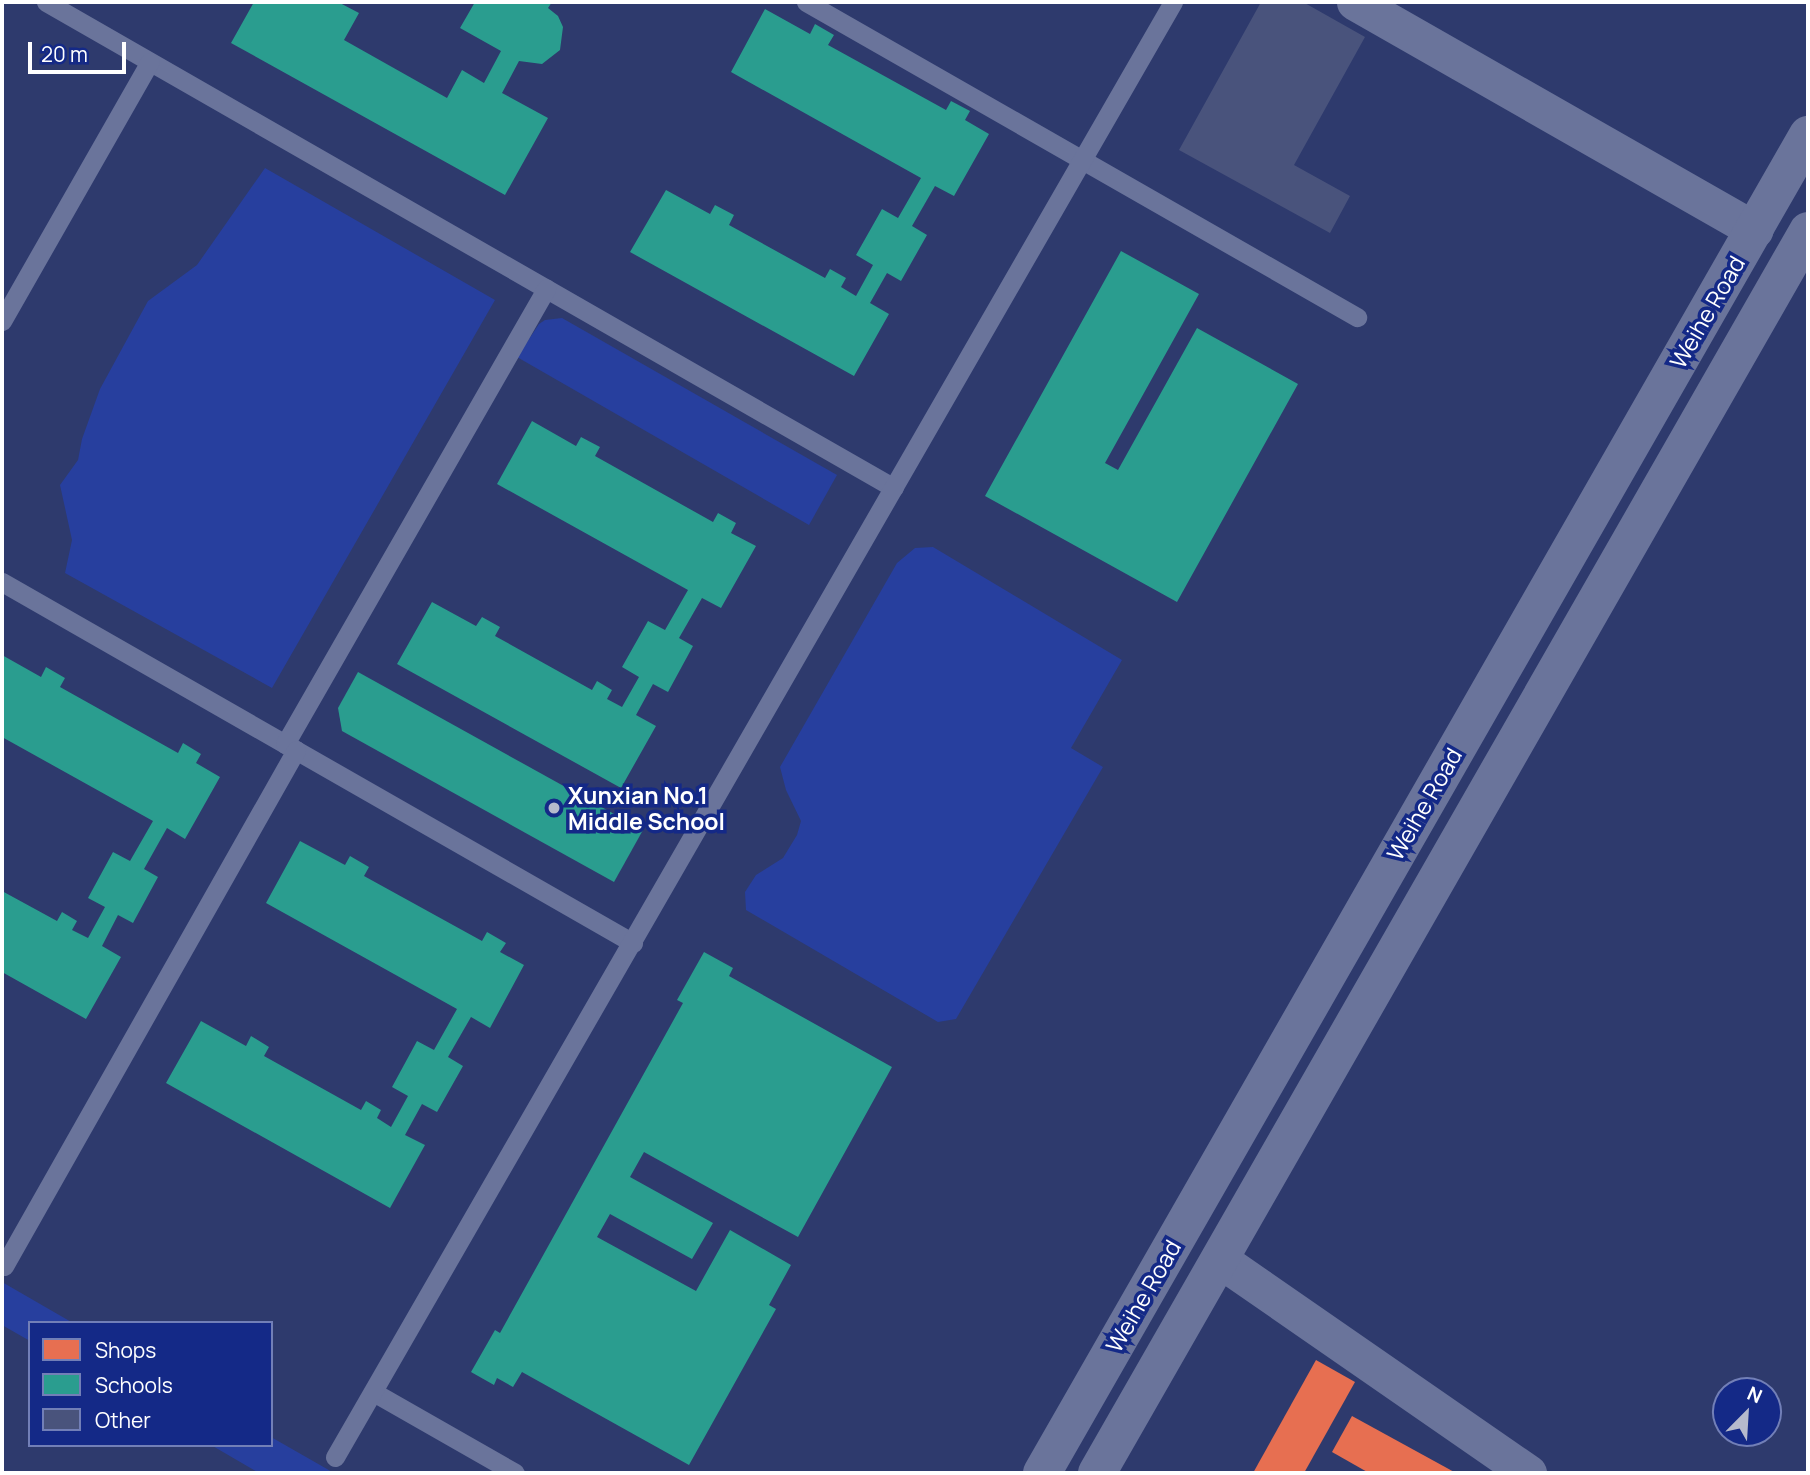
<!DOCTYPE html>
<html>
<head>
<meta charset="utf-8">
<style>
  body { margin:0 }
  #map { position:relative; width:1810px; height:1475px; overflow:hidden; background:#2e3a6d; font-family:Manrope,sans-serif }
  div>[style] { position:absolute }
  .green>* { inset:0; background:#273f9e }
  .shops>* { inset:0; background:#e76f51 }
  .schools>* { inset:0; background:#2a9d8f }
  .building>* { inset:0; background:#49537c }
  .service>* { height:19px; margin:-9.5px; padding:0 9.5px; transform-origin:9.5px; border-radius:9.5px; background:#6a749b }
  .minor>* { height:37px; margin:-18.5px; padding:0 18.5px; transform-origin:18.5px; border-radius:18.5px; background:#6a749b }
  .tertiary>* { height:38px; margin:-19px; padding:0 19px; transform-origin:19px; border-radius:19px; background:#6a749b }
  .dots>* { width:19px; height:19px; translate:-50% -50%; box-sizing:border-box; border:4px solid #142987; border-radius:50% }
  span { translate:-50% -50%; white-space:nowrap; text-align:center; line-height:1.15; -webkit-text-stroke:7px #142987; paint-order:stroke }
  .street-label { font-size:23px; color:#fff }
  .poi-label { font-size:23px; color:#fff; font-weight:700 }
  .left { translate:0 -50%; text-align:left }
  .frame { position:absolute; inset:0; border:4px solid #fff; pointer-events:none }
  .legend { position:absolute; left:28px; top:1321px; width:245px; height:126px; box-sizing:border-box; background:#142987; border:2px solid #727fb7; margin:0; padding:9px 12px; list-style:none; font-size:21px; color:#fff }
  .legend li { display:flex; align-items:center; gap:14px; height:35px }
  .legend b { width:35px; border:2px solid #727fb7 }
  .north { position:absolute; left:1712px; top:1377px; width:70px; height:70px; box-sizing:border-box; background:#142987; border:2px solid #727fb7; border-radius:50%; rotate:24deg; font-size:19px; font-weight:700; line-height:28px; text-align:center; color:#fff }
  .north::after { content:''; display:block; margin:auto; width:24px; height:32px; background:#b6bacc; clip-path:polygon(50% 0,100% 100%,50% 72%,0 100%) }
  .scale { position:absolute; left:28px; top:42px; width:98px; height:32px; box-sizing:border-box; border:4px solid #fff; border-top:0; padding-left:9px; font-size:21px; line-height:24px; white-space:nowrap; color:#fff; -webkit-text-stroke:5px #142987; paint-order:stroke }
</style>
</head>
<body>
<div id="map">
  <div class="green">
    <i style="clip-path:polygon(265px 168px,495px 300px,272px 688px,65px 573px,72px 540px,60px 485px,78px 460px,82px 439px,100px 389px,148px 301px,197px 265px)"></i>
    <i style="clip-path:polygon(562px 318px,837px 475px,809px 525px,517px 357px,539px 324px,545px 320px)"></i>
    <i style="clip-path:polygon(933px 547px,1122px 660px,1071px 748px,1103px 767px,956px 1019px,938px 1022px,746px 910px,745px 892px,756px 875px,783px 858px,797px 835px,801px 821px,786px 790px,780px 767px,897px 563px,915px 548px)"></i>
    <i style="clip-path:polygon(2px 1282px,73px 1323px,30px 1323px,30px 1341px,2px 1325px)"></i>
    <i style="clip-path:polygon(271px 1437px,334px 1473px,259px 1473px,211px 1445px,271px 1445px)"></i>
  </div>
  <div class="shops">
    <i style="clip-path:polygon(1316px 1360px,1355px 1382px,1304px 1473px,1253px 1473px)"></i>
    <i style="clip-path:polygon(1352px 1416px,1456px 1473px,1369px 1473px,1332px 1452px)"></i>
  </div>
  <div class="schools">
    <i style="clip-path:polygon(254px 2px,338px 2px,359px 13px,344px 40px,447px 98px,462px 70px,484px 83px,501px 51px,460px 28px,475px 2px,552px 2px,548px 8px,558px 16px,563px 27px,560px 50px,542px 64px,519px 61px,502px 93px,548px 118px,505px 195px,231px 43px)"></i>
    <i style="clip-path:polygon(765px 9px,810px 34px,815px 24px,834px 35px,828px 45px,946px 110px,951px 101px,970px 111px,965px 120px,989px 134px,954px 196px,935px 186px,912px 226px,927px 235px,901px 281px,887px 273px,870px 303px,889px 314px,854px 376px,630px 252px,666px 190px,710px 214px,715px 205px,734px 215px,729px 225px,825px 278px,830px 269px,846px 278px,841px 287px,856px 296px,873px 265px,856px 255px,882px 209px,898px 218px,921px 178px,731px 72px)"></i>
    <i style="clip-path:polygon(1121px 251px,1199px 294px,1105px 463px,1118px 470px,1197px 328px,1298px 384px,1177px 602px,985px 496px)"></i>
    <i style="clip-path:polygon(532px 421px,576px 446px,581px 437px,600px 447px,595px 456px,713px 522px,718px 513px,736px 523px,731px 533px,756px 546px,721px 608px,702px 598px,679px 638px,693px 646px,668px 692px,653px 684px,636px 715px,656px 726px,621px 788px,397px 664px,432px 602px,476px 626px,482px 617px,500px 627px,495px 636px,592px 690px,597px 681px,612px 690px,607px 699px,622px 707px,639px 677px,622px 667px,648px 621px,665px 630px,688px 590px,497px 484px)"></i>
    <i style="clip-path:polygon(2px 655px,41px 677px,46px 667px,65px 678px,60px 687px,178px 753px,183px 743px,201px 754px,196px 763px,220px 777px,185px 839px,167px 828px,144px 869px,158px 877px,133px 923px,118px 915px,102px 946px,121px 957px,86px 1019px,2px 972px,2px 891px,57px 921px,62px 912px,77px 921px,72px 930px,88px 938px,105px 907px,88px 898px,113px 852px,130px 861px,153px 821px,2px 737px)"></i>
    <i style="clip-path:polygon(358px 672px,643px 830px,614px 882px,342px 731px,338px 708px)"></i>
    <i style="clip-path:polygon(300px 841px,345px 865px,350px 856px,369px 867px,364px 876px,482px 941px,487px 932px,506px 943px,500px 952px,524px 965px,490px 1028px,471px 1017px,448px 1057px,463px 1066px,437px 1112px,422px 1104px,405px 1135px,425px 1145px,390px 1208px,166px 1083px,201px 1021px,246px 1046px,251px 1036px,269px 1047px,264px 1056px,361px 1110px,366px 1101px,381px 1110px,377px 1118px,391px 1127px,408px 1096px,392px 1087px,417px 1041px,434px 1050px,457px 1009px,266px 903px)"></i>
    <i style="clip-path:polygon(704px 952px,733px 968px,729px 976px,892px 1067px,798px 1237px,644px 1152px,630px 1177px,713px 1223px,692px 1259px,610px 1214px,597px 1237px,696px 1291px,730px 1230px,791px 1265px,769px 1305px,776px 1309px,689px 1465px,522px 1372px,513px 1387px,497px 1378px,494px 1385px,471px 1372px,495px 1330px,500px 1333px,683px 1003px,677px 1000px)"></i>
  </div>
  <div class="building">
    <i style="clip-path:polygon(1261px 2px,1303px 2px,1365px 37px,1294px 165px,1350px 196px,1330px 233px,1179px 150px)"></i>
  </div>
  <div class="service">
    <i style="left:46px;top:2px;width:977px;rotate:29.82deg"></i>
    <i style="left:806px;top:2px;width:635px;rotate:29.76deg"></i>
    <i style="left:2px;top:321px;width:298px;rotate:-60.3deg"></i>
    <i style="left:2px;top:582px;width:727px;rotate:29.77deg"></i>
    <i style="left:285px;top:744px;width:525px;rotate:-60.16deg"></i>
    <i style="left:4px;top:1266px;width:593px;rotate:-60.49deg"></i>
    <i style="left:375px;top:1393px;width:161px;rotate:29.7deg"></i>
    <i style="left:335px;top:1457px;width:1679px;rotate:-60.06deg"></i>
  </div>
  <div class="minor">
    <i style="left:1355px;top:2px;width:460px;rotate:29.7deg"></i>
    <i style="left:1219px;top:1259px;width:376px;rotate:34.7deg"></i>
  </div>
  <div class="tertiary">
    <i style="left:1042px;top:1473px;width:1542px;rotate:-60.21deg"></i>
    <i style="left:1097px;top:1473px;width:1431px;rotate:-60.21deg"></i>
  </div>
  <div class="dots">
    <i style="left:554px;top:808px;background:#b6bacc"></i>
  </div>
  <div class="street-label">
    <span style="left:1707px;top:312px;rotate:-60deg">Weihe Road</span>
    <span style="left:1424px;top:804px;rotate:-60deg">Weihe Road</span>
    <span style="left:1143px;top:1296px;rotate:-60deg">Weihe Road</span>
  </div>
  <div class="poi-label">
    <span class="left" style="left:568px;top:808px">Xunxian No.1<br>Middle School</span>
  </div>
  <div class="frame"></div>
  <ul class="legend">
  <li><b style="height:19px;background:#e76f51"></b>Shops</li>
  <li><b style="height:19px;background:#2a9d8f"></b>Schools</li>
  <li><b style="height:19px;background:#49537c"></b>Other</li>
  </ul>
  <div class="north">N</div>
  <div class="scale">20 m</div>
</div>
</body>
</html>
